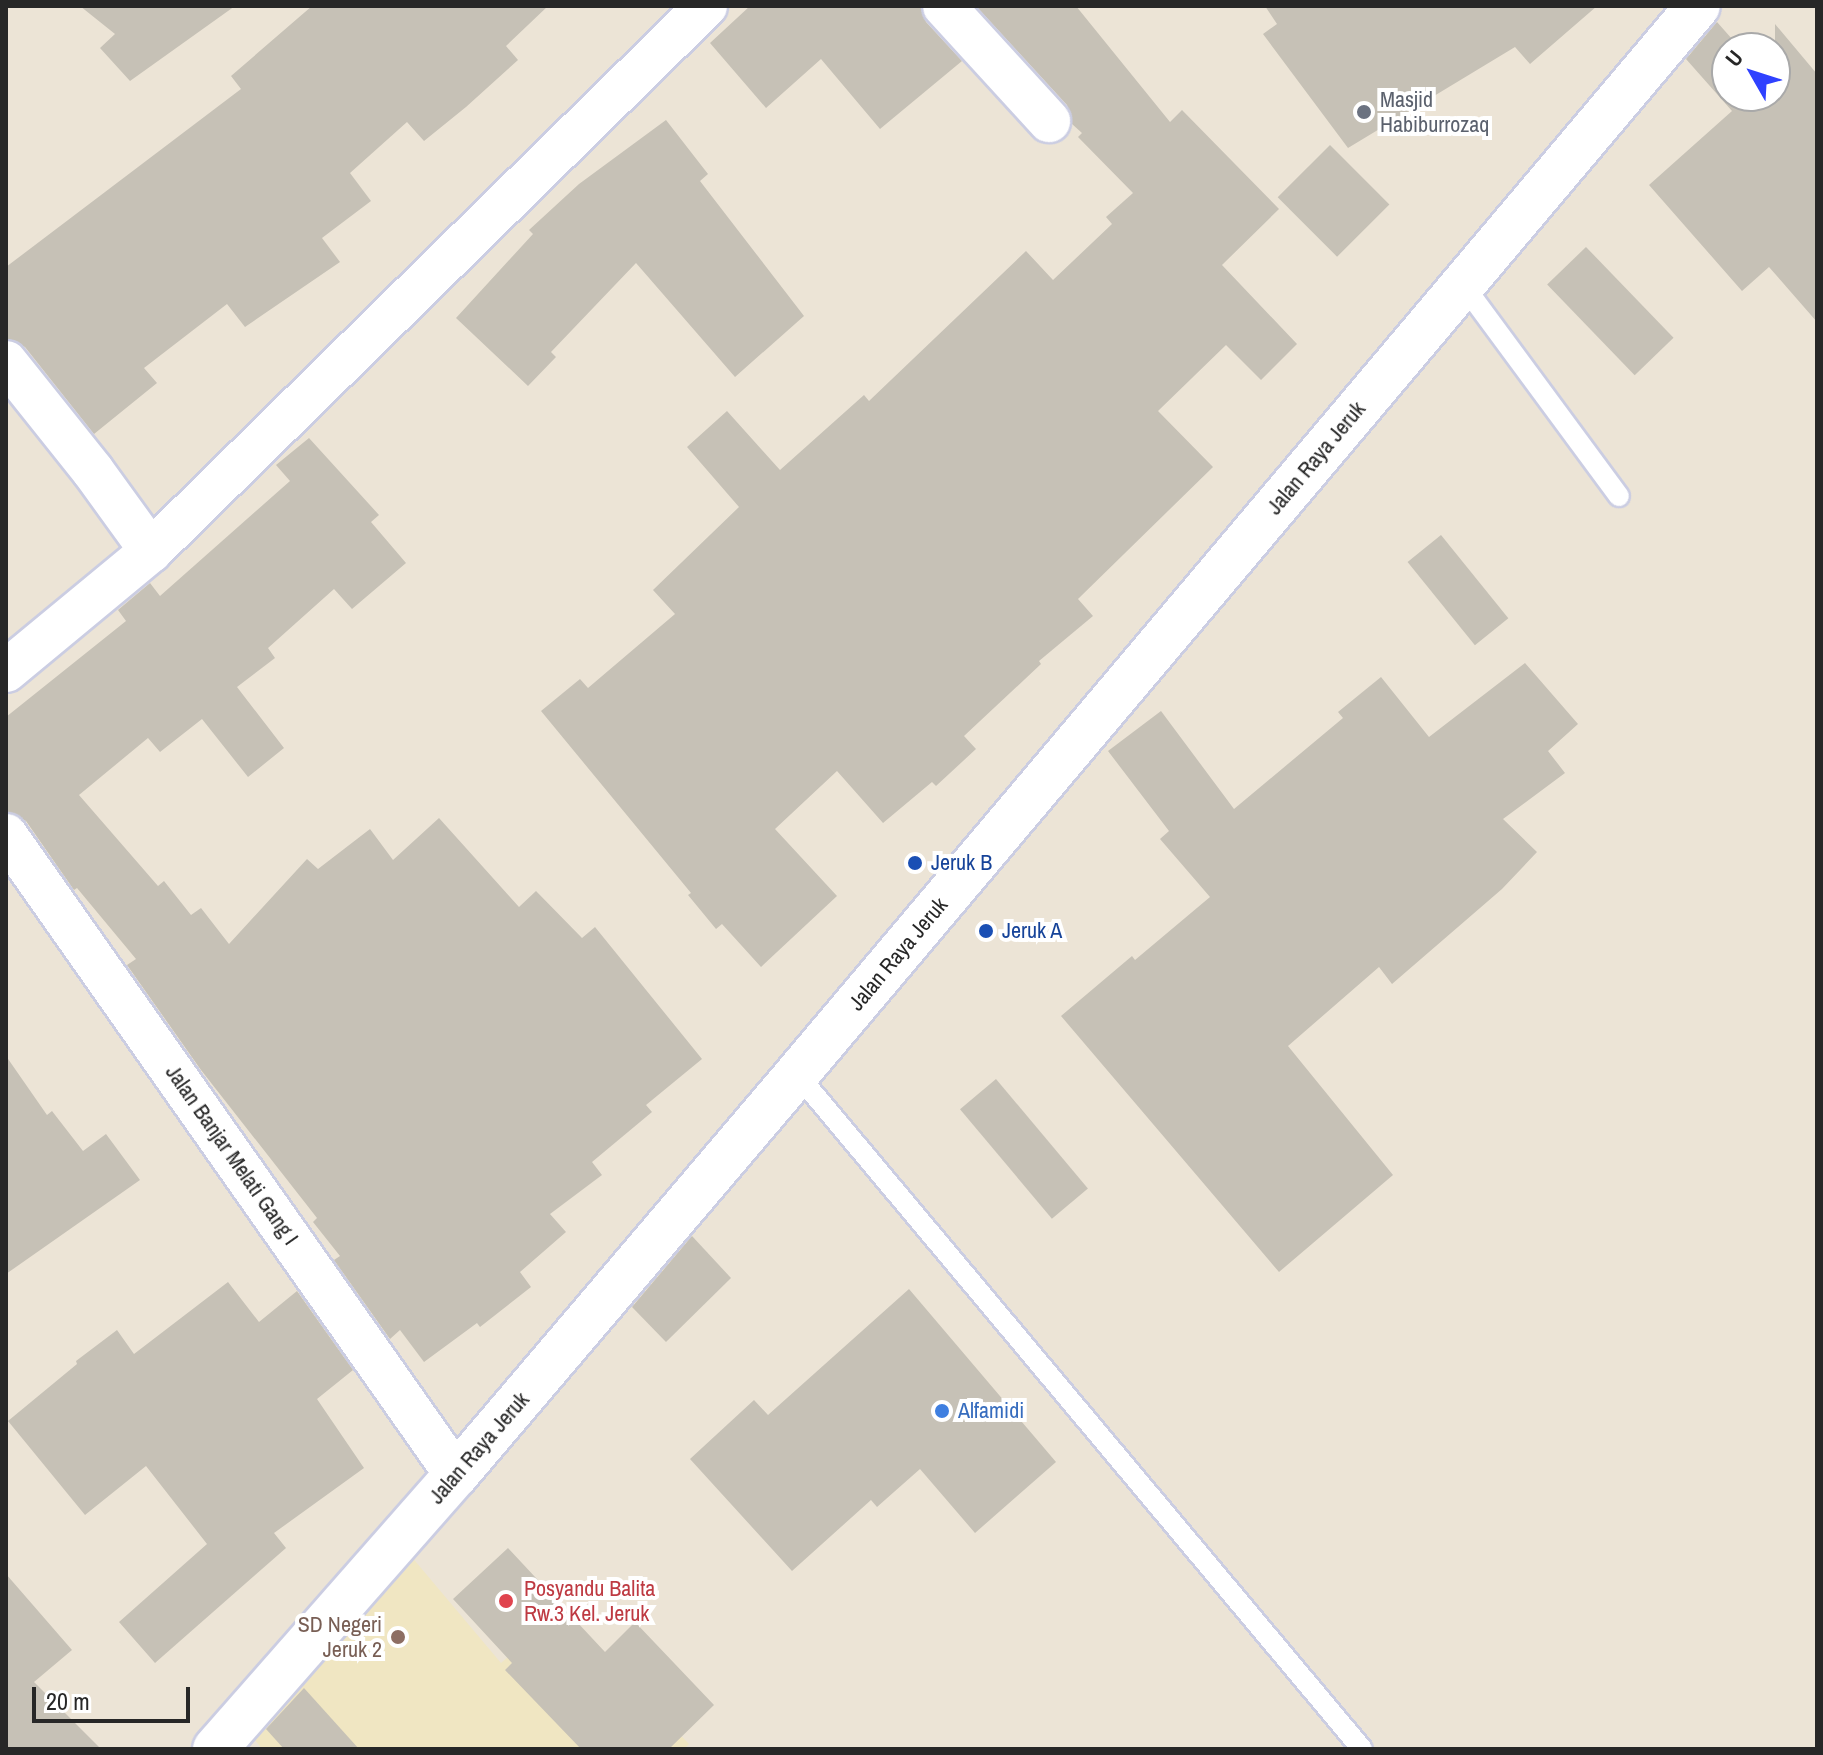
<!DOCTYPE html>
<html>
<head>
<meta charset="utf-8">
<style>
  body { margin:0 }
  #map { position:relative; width:1823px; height:1755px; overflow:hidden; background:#ece4d6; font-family:"Archivo Narrow",sans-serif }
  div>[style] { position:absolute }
  .education>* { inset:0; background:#f0e6c2 }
  .building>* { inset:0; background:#c6c1b6; transform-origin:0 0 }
  .roads { filter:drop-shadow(2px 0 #cbcde2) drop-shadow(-2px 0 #cbcde2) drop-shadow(0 2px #cbcde2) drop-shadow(0 -2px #cbcde2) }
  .service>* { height:20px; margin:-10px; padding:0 10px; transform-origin:10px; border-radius:10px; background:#fff }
  .minor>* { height:42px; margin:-21px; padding:0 21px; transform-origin:21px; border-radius:21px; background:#fff }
  .secondary>* { height:44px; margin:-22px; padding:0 22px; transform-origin:22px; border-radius:22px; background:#fff }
  .dots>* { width:22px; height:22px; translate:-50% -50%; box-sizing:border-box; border:4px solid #fff; border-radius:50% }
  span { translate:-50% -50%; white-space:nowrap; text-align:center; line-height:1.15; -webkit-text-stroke:8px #fff; paint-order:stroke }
  .worship-label { font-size:22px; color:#5b616d }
  .left { translate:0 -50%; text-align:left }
  .street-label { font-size:22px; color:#272727 }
  .transit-label { font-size:22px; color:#164399 }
  .shop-label { font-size:22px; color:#366cbe }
  .health-label { font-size:22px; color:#be3a42 }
  .education-label { font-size:22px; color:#785e54 }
  .right { translate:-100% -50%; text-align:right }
  .frame { position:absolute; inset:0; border:8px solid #272727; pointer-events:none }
  .north { position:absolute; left:1711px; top:32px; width:80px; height:80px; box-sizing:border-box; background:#fff; border:2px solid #a9a9a9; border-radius:50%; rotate:309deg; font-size:22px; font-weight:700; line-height:32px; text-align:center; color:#272727 }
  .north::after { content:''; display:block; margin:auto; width:28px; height:36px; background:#2f41ff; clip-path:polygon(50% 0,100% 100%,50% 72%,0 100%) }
  .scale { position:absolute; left:32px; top:1687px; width:158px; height:36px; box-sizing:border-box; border:4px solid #272727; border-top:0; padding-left:10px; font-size:24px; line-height:28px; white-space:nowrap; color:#272727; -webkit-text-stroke:6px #fff; paint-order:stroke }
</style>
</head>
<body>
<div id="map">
  <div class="education">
    <i style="clip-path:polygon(405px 1549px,501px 1663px,561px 1611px,689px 1744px,684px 1749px,262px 1749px,238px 1718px)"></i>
  </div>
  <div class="building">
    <i style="clip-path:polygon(80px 6px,235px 6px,130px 81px,100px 48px,115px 34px)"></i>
    <i style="clip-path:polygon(312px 6px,548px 6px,506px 46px,518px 60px,466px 107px,424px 141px,407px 122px,350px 173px,371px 201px,322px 238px,340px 262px,245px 327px,227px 304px,144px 368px,157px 383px,94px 434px,25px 347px,6px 339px,6px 267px,241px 89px,231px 76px)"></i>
    <i style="clip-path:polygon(750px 6px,921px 6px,926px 22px,962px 61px,880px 129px,821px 59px,766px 108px,710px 43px)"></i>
    <i style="clip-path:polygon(976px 6px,1076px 6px,1170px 122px,1182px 110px,1279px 209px,1222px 265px,1297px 344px,1261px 380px,1226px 345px,1158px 411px,1213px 467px,1078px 599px,1093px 616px,1039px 661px,1041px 664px,964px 736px,976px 749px,936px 786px,932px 782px,883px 823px,837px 771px,775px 829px,837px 896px,761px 967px,722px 924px,716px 929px,688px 895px,691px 893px,541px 711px,580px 679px,588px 688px,675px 614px,653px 590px,739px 507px,687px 447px,727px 411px,780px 470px,864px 395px,869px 401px,1026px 251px,1053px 280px,1112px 224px,1106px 217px,1133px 193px,1078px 137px,1082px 133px,1072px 124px,1067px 105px)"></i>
    <i style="clip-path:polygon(1265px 6px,1597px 6px,1530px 64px,1515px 47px,1348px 148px,1263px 34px,1277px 24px)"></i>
    <i style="clip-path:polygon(1717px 22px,1740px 48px,1727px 48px,1727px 96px,1775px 96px,1775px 24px,1817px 74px,1817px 322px,1769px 267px,1742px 291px,1649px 185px,1732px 111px,1686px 59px)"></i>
    <i style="clip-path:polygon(666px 120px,708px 174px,700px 181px,804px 316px,735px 377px,636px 263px,551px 352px,556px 357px,528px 386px,456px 318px,533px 234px,529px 230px,579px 184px)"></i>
    <i style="left:1330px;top:145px;width:84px;height:74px;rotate:45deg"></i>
    <i style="left:1586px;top:247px;width:126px;height:54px;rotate:46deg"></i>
    <i style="clip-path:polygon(309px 438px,379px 515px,371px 522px,406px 563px,352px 609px,334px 589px,268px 648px,275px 658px,237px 687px,284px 748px,248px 777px,202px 719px,160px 752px,148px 738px,79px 795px,158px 886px,164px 881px,191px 915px,201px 908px,229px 944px,307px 859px,318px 869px,370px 829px,393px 860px,439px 818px,519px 907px,536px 891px,582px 938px,595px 927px,702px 1059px,646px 1105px,652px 1112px,592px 1162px,602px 1175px,550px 1214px,566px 1232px,520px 1272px,531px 1287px,480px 1327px,477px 1323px,424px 1362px,400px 1330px,390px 1339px,334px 1260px,340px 1256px,313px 1222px,317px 1218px,201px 1070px,127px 965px,136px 959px,77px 888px,74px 890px,26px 821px,6px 811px,6px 717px,126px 621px,118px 610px,150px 583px,160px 596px,290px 481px,276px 465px)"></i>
    <i style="left:1441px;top:535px;width:107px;height:43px;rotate:51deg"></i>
    <i style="clip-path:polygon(1525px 663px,1578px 724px,1548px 751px,1565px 773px,1503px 819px,1537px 852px,1502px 889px,1392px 984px,1379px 967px,1288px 1046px,1393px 1175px,1279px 1272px,1061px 1016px,1132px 956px,1135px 960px,1210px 897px,1160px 839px,1169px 831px,1108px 751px,1161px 711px,1234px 809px,1343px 718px,1338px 712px,1381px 677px,1429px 737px)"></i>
    <i style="clip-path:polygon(6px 1056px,47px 1115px,52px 1111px,83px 1151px,106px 1134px,140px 1180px,6px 1274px)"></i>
    <i style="left:996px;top:1079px;width:143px;height:47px;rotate:50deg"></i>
    <i style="clip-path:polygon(692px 1236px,731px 1278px,666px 1342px,632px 1307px)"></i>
    <i style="clip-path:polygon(228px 1282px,259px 1322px,297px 1291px,353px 1370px,317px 1399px,364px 1468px,274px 1533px,286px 1548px,155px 1663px,119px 1622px,207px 1544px,146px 1466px,85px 1515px,8px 1421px,77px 1364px,76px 1361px,117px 1330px,134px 1354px)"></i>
    <i style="clip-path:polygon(909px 1289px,1056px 1462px,975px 1533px,920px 1469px,877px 1507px,871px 1500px,792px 1571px,690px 1459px,754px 1400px,768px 1415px)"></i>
    <i style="clip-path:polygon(508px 1548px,605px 1652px,635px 1622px,714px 1705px,669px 1749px,581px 1749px,505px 1670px,512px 1663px,453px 1599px)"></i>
    <i style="clip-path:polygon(6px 1574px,72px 1650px,34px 1682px,101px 1749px,6px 1749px)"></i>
    <i style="clip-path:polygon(304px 1688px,359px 1749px,284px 1749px,266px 1729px)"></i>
  </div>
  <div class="roads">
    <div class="service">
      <i style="left:1464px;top:286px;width:261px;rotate:53.6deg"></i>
      <i style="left:797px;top:1074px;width:880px;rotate:50.07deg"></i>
    </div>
    <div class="minor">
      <i style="left:944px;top:6px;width:156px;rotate:47.6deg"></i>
      <i style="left:6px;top:362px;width:139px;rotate:51.4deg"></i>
      <i style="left:93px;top:471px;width:99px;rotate:54.1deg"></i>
      <i style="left:6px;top:671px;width:188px;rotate:-39.6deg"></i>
      <i style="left:151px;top:551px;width:778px;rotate:-44.48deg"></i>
      <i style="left:6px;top:835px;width:782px;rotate:54.89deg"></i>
    </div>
    <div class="secondary">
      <i style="left:215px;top:1749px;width:365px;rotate:-48.7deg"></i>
      <i style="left:456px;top:1475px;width:526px;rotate:-49.62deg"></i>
      <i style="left:797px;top:1074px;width:1397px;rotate:-49.85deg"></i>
    </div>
  </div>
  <div class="dots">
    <i style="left:1364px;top:112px;background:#6b7280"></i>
    <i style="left:915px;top:863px;background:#1a4fb4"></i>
    <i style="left:986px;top:931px;background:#1a4fb4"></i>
    <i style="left:942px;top:1411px;background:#3f7fe0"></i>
    <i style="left:506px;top:1601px;background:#e0444e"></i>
    <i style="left:398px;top:1637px;background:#8d6e63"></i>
  </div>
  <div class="worship-label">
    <span class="left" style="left:1380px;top:112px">Masjid<br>Habiburrozaq</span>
  </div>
  <div class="street-label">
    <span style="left:1316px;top:458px;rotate:-50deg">Jalan Raya Jeruk</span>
    <span style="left:898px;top:954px;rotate:-50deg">Jalan Raya Jeruk</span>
    <span style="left:232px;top:1155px;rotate:55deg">Jalan Banjar Melati Gang I</span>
    <span style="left:479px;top:1448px;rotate:-49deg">Jalan Raya Jeruk</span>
  </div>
  <div class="transit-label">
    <span class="left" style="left:931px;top:863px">Jeruk B</span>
    <span class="left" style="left:1002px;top:931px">Jeruk A</span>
  </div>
  <div class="shop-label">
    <span class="left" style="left:958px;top:1411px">Alfamidi</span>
  </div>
  <div class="health-label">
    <span class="left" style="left:524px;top:1601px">Posyandu Balita<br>Rw.3 Kel. Jeruk</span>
  </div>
  <div class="education-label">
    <span class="right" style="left:382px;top:1637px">SD Negeri<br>Jeruk 2</span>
  </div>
  <div class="frame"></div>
  <div class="north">U</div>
  <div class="scale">20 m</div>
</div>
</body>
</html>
